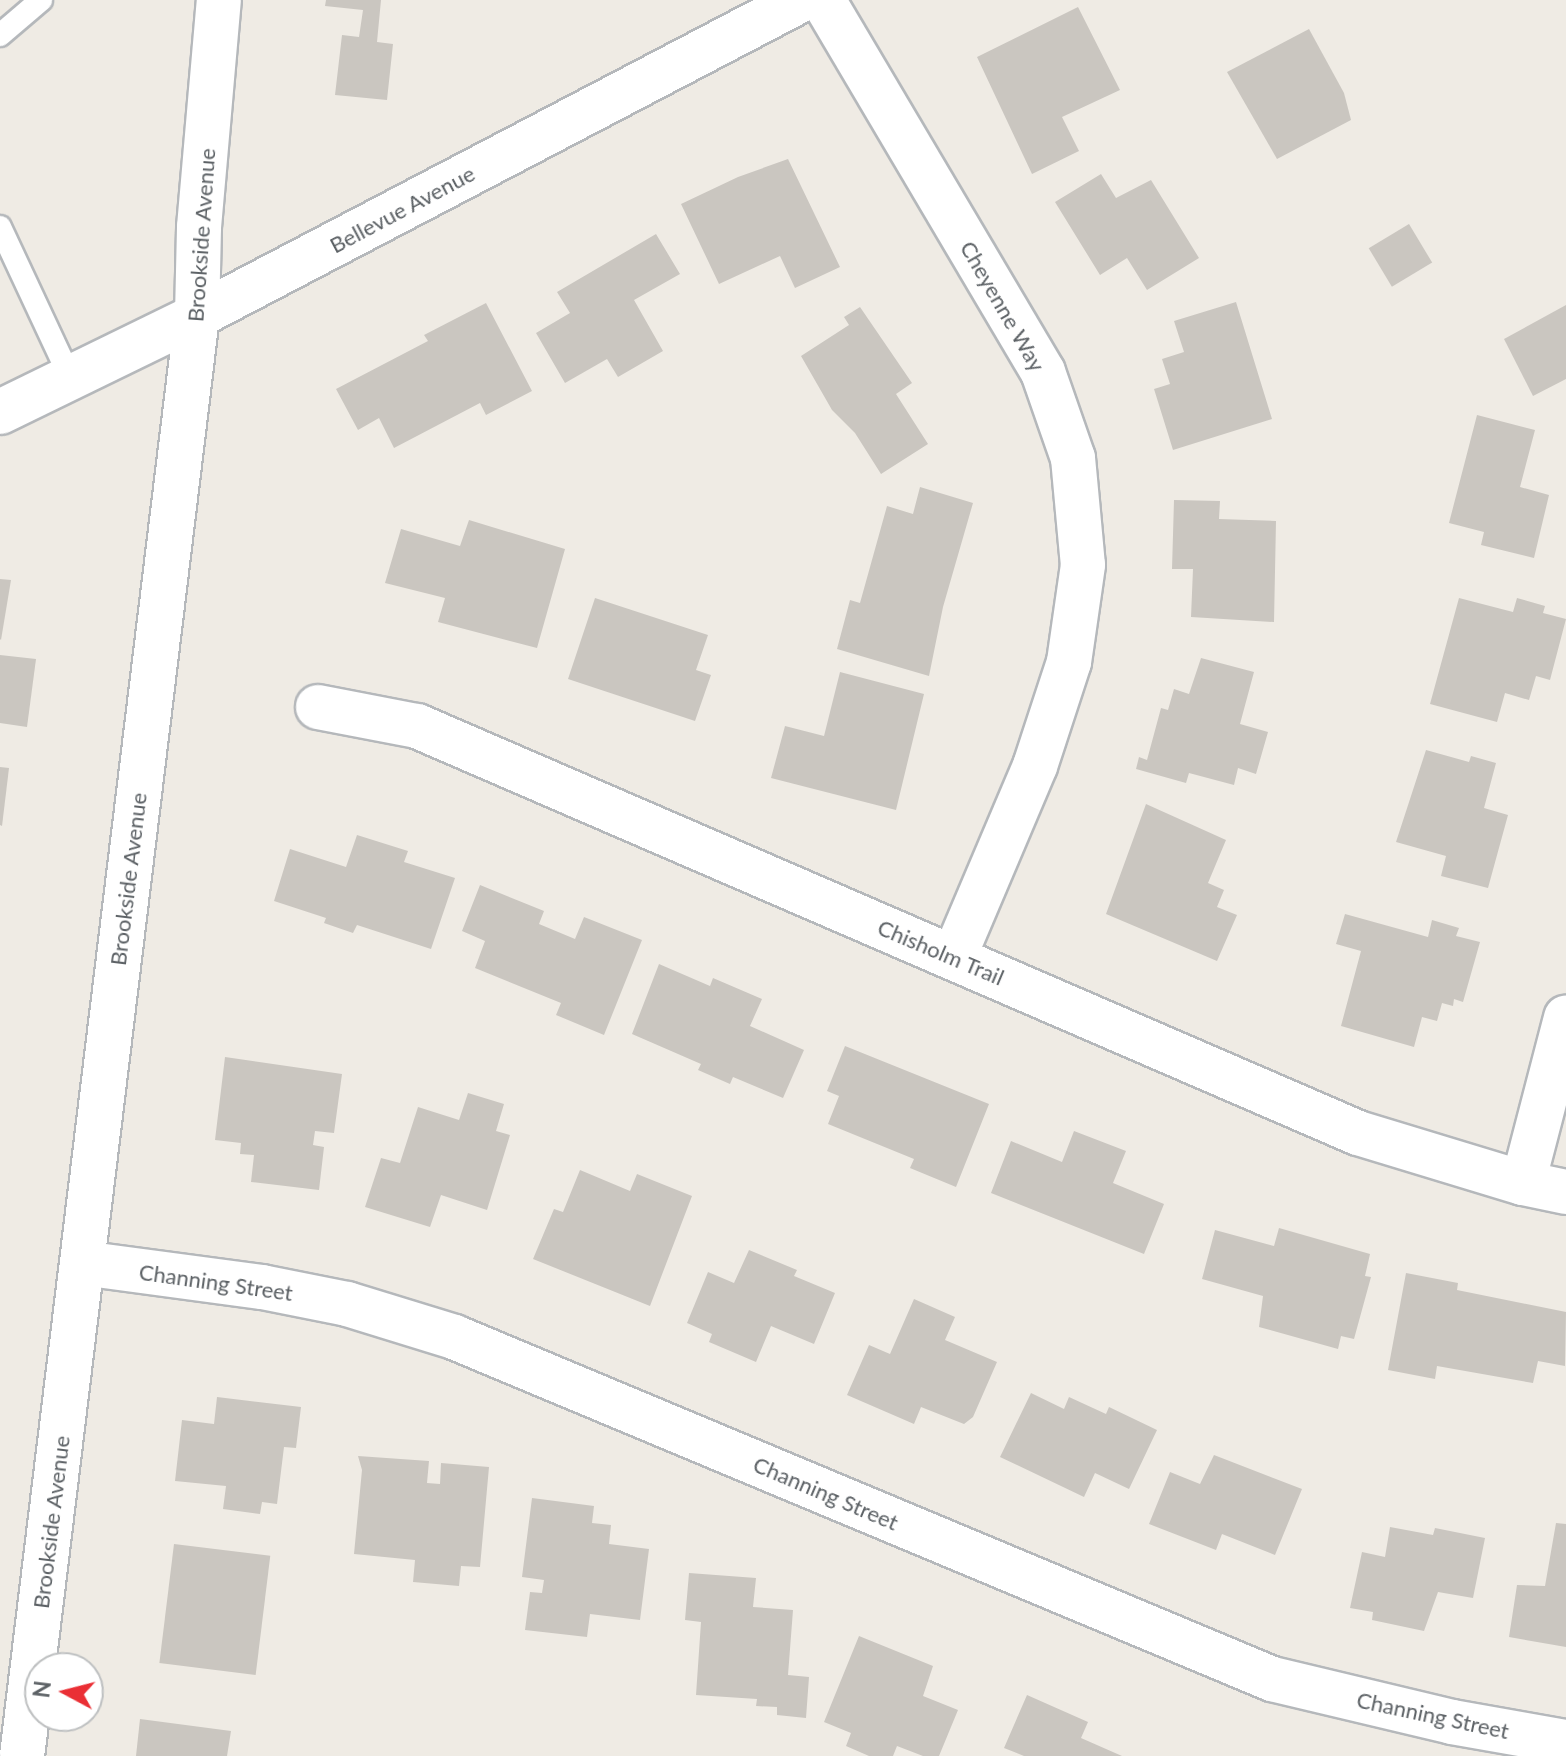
<!DOCTYPE html>
<html>
<head>
<meta charset="utf-8">
<style>
  body { margin:0 }
  #map { position:relative; width:1566px; height:1756px; overflow:hidden; background:#efebe4; font-family:Lato,sans-serif }
  div>[style] { position:absolute }
  .building>* { inset:0; background:#cac6c0; transform-origin:0 0 }
  .roads { filter:drop-shadow(2px 0 #b5b8bb) drop-shadow(-2px 0 #b5b8bb) drop-shadow(0 2px #b5b8bb) drop-shadow(0 -2px #b5b8bb) }
  .service>* { height:22px; margin:-11px; padding:0 11px; transform-origin:11px; border-radius:11px; background:#fff }
  .minor>* { height:44px; margin:-22px; padding:0 22px; transform-origin:22px; border-radius:22px; background:#fff }
  .tertiary>* { height:44px; margin:-22px; padding:0 22px; transform-origin:22px; border-radius:22px; background:#fff }
  span { translate:-50% -50%; white-space:nowrap; text-align:center; line-height:1.15; -webkit-text-stroke:8px #fff; paint-order:stroke }
  .street-label { font-size:22px; color:#5c6165 }
  .north { position:absolute; left:24px; top:1652px; width:80px; height:80px; box-sizing:border-box; background:#fff; border:2px solid #bec0c1; border-radius:50%; rotate:277deg; font-size:22px; font-weight:700; line-height:32px; text-align:center; color:#5c6165 }
  .north::after { content:''; display:block; margin:auto; width:28px; height:36px; background:#ea2f35; clip-path:polygon(50% 0,100% 100%,50% 72%,0 100%) }
</style>
</head>
<body>
<div id="map">
  <div class="building">
    <i style="clip-path:polygon(326px 0,381px 0,377px 42px,393px 44px,387px 100px,335px 95px,342px 35px,359px 37px,363px 10px,325px 6px)"></i>
    <i style="clip-path:polygon(1078px 7px,1120px 90px,1062px 117px,1079px 151px,1032px 174px,977px 57px)"></i>
    <i style="clip-path:polygon(1309px 29px,1344px 93px,1351px 120px,1277px 159px,1227px 72px)"></i>
    <i style="clip-path:polygon(788px 159px,840px 267px,795px 288px,780px 256px,719px 284px,681px 204px,738px 177px)"></i>
    <i style="clip-path:polygon(1101px 174px,1116px 198px,1151px 180px,1199px 258px,1147px 290px,1127px 258px,1100px 275px,1055px 202px)"></i>
    <i style="left:1409px;top:224px;width:45px;height:47px;rotate:59deg"></i>
    <i style="clip-path:polygon(656px 234px,680px 274px,634px 300px,663px 351px,618px 377px,607px 359px,565px 383px,536px 333px,570px 313px,557px 292px)"></i>
    <i style="clip-path:polygon(1236px 302px,1272px 419px,1173px 450px,1154px 389px,1170px 384px,1162px 359px,1184px 352px,1174px 321px)"></i>
    <i style="clip-path:polygon(486px 303px,532px 391px,486px 415px,480px 403px,394px 448px,379px 418px,358px 430px,336px 389px,428px 341px,424px 335px)"></i>
    <i style="clip-path:polygon(1566px 305px,1566px 379px,1533px 396px,1504px 339px)"></i>
    <i style="clip-path:polygon(860px 307px,912px 383px,896px 394px,928px 444px,881px 474px,855px 433px,832px 410px,801px 356px,849px 325px,844px 317px)"></i>
    <i style="clip-path:polygon(1477px 415px,1535px 430px,1520px 487px,1549px 495px,1534px 558px,1481px 545px,1484px 532px,1449px 523px)"></i>
    <i style="clip-path:polygon(920px 487px,973px 503px,943px 607px,929px 676px,837px 649px,850px 600px,860px 603px,887px 506px,913px 514px)"></i>
    <i style="clip-path:polygon(1174px 500px,1220px 501px,1219px 519px,1276px 521px,1274px 622px,1191px 617px,1193px 569px,1172px 569px)"></i>
    <i style="clip-path:polygon(469px 520px,565px 549px,537px 648px,438px 622px,445px 598px,385px 583px,401px 529px,460px 546px)"></i>
    <i style="clip-path:polygon(0 579px,11px 580px,1px 640px,0 639px)"></i>
    <i style="clip-path:polygon(595px 598px,708px 635px,696px 670px,711px 675px,695px 721px,568px 679px)"></i>
    <i style="clip-path:polygon(1459px 598px,1513px 612px,1517px 598px,1545px 606px,1543px 613px,1566px 619px,1550px 680px,1536px 676px,1529px 700px,1505px 693px,1497px 722px,1430px 704px)"></i>
    <i style="clip-path:polygon(0 655px,36px 659px,27px 727px,0 723px)"></i>
    <i style="clip-path:polygon(1201px 658px,1254px 672px,1240px 724px,1268px 732px,1256px 774px,1238px 768px,1234px 785px,1189px 773px,1186px 783px,1136px 769px,1139px 757px,1147px 760px,1161px 708px,1168px 710px,1174px 689px,1189px 694px)"></i>
    <i style="clip-path:polygon(840px 672px,924px 694px,896px 810px,771px 778px,785px 726px,824px 736px)"></i>
    <i style="clip-path:polygon(1426px 750px,1469px 762px,1471px 756px,1496px 763px,1484px 808px,1508px 815px,1488px 888px,1441px 876px,1446px 856px,1396px 842px)"></i>
    <i style="clip-path:polygon(0 767px,9px 768px,2px 826px,0 825px)"></i>
    <i style="clip-path:polygon(1146px 804px,1226px 840px,1208px 883px,1224px 890px,1217px 907px,1237px 915px,1217px 961px,1106px 914px)"></i>
    <i style="clip-path:polygon(357px 835px,408px 851px,404px 862px,455px 878px,431px 949px,357px 925px,353px 933px,324px 923px,326px 918px,274px 901px,290px 849px,346px 867px)"></i>
    <i style="clip-path:polygon(480px 885px,544px 911px,539px 924px,575px 939px,584px 917px,642px 940px,604px 1035px,556px 1015px,561px 1003px,475px 968px,485px 941px,462px 931px)"></i>
    <i style="clip-path:polygon(1345px 914px,1428px 937px,1432px 920px,1459px 928px,1456px 936px,1480px 942px,1463px 1002px,1454px 999px,1453px 1006px,1442px 1003px,1437px 1021px,1422px 1017px,1414px 1047px,1341px 1026px,1361px 951px,1336px 944px)"></i>
    <i style="clip-path:polygon(659px 964px,710px 986px,713px 978px,762px 999px,750px 1026px,804px 1050px,783px 1098px,733px 1077px,730px 1084px,698px 1070px,701px 1064px,632px 1034px)"></i>
    <i style="clip-path:polygon(845px 1046px,989px 1104px,956px 1187px,910px 1168px,914px 1159px,828px 1124px,839px 1096px,827px 1091px)"></i>
    <i style="clip-path:polygon(225px 1057px,342px 1074px,334px 1133px,315px 1131px,313px 1145px,324px 1147px,319px 1190px,251px 1182px,254px 1155px,240px 1154px,241px 1143px,215px 1140px)"></i>
    <i style="clip-path:polygon(468px 1093px,504px 1104px,496px 1131px,510px 1135px,487px 1210px,441px 1195px,430px 1227px,365px 1207px,381px 1158px,400px 1163px,418px 1107px,459px 1120px)"></i>
    <i style="clip-path:polygon(1074px 1131px,1126px 1151px,1113px 1183px,1164px 1204px,1144px 1254px,991px 1193px,1011px 1141px,1062px 1162px)"></i>
    <i style="clip-path:polygon(580px 1170px,630px 1191px,637px 1174px,692px 1196px,650px 1306px,533px 1259px,554px 1209px,563px 1212px)"></i>
    <i style="clip-path:polygon(1279px 1228px,1370px 1254px,1365px 1276px,1371px 1277px,1354px 1339px,1341px 1336px,1338px 1349px,1259px 1327px,1263px 1296px,1202px 1279px,1215px 1230px,1274px 1246px)"></i>
    <i style="clip-path:polygon(749px 1250px,797px 1270px,794px 1276px,835px 1293px,814px 1344px,771px 1326px,756px 1362px,709px 1342px,712px 1334px,687px 1323px,708px 1272px,734px 1283px)"></i>
    <i style="clip-path:polygon(1406px 1273px,1458px 1283px,1457px 1290px,1566px 1312px,1565px 1366px,1538px 1361px,1533px 1383px,1437px 1366px,1435px 1379px,1388px 1370px)"></i>
    <i style="clip-path:polygon(914px 1299px,955px 1317px,945px 1340px,997px 1362px,973px 1417px,964px 1424px,921px 1407px,914px 1424px,847px 1395px,869px 1345px,890px 1354px)"></i>
    <i style="clip-path:polygon(1031px 1393px,1064px 1409px,1069px 1397px,1106px 1414px,1109px 1407px,1157px 1430px,1129px 1489px,1095px 1473px,1084px 1497px,1000px 1457px)"></i>
    <i style="clip-path:polygon(217px 1397px,301px 1407px,296px 1448px,284px 1447px,277px 1504px,262px 1502px,260px 1514px,223px 1509px,226px 1486px,175px 1481px,182px 1420px,214px 1424px)"></i>
    <i style="clip-path:polygon(1214px 1455px,1302px 1489px,1275px 1555px,1222px 1534px,1216px 1550px,1149px 1524px,1170px 1472px,1200px 1484px)"></i>
    <i style="clip-path:polygon(358px 1456px,429px 1461px,427px 1483px,440px 1484px,441px 1463px,489px 1467px,480px 1567px,461px 1566px,459px 1586px,413px 1582px,415px 1560px,354px 1554px,362px 1470px)"></i>
    <i style="clip-path:polygon(532px 1498px,594px 1506px,592px 1523px,611px 1525px,609px 1544px,649px 1549px,640px 1620px,590px 1614px,587px 1637px,525px 1630px,530px 1592px,542px 1593px,544px 1580px,522px 1577px)"></i>
    <i style="clip-path:polygon(1556px 1523px,1566px 1524px,1566px 1647px,1509px 1637px,1517px 1585px,1545px 1586px)"></i>
    <i style="clip-path:polygon(1390px 1527px,1433px 1535px,1435px 1528px,1485px 1538px,1473px 1598px,1438px 1592px,1424px 1631px,1372px 1620px,1373px 1612px,1350px 1608px,1362px 1552px,1385px 1557px)"></i>
    <i style="left:174px;top:1544px;width:97px;height:120px;rotate:7deg"></i>
    <i style="clip-path:polygon(689px 1573px,756px 1578px,753px 1607px,793px 1610px,788px 1675px,809px 1677px,806px 1718px,777px 1715px,777px 1707px,756px 1706px,757px 1699px,696px 1695px,701px 1622px,685px 1620px)"></i>
    <i style="clip-path:polygon(859px 1636px,933px 1666px,923px 1696px,958px 1710px,939px 1756px,923px 1756px,897px 1746px,893px 1756px,869px 1756px,846px 1746px,851px 1733px,824px 1722px)"></i>
    <i style="clip-path:polygon(1027px 1695px,1088px 1722px,1081px 1738px,1122px 1756px,1024px 1756px,1004px 1748px)"></i>
    <i style="clip-path:polygon(140px 1719px,231px 1731px,227px 1756px,136px 1756px)"></i>
  </div>
  <div class="roads">
    <div class="service">
      <i style="left:0;top:35px;width:54px;rotate:-40.5deg"></i>
      <i style="left:0;top:227px;width:166px;rotate:65deg"></i>
    </div>
    <div class="minor">
      <i style="left:823px;top:0;width:432px;rotate:59.4deg"></i>
      <i style="left:1043px;top:372px;width:91px;rotate:70.8deg"></i>
      <i style="left:1073px;top:458px;width:107px;rotate:84.7deg"></i>
      <i style="left:1083px;top:565px;width:98px;rotate:98.2deg"></i>
      <i style="left:1069px;top:662px;width:109px;rotate:108.1deg"></i>
      <i style="left:1035px;top:766px;width:207px;rotate:113deg"></i>
      <i style="left:318px;top:707px;width:101px;rotate:10.9deg"></i>
      <i style="left:417px;top:726px;width:1025px;rotate:23.39deg"></i>
      <i style="left:1358px;top:1133px;width:172px;rotate:16.9deg"></i>
      <i style="left:1523px;top:1183px;width:44px;rotate:11.8deg"></i>
      <i style="left:1523px;top:1183px;width:171px;rotate:-75.4deg"></i>
      <i style="left:82px;top:1263px;width:182px;rotate:7.6deg"></i>
      <i style="left:262px;top:1287px;width:87px;rotate:11.3deg"></i>
      <i style="left:347px;top:1304px;width:112px;rotate:17.1deg"></i>
      <i style="left:454px;top:1337px;width:887px;rotate:22.69deg"></i>
      <i style="left:1272px;top:1679px;width:185px;rotate:13.4deg"></i>
      <i style="left:1452px;top:1722px;width:116px;rotate:10deg"></i>
      <i style="left:22px;top:1756px;width:1451px;rotate:-83.07deg"></i>
      <i style="left:197px;top:316px;width:89px;rotate:-88.7deg"></i>
      <i style="left:199px;top:227px;width:228px;rotate:-85deg"></i>
    </div>
    <div class="tertiary">
      <i style="left:0;top:412px;width:219px;rotate:-26deg"></i>
      <i style="left:197px;top:316px;width:682px;rotate:-27.62deg"></i>
    </div>
  </div>
  <div class="street-label">
    <span style="left:402px;top:209px;rotate:-28deg">Bellevue Avenue</span>
    <span style="left:201px;top:235px;rotate:-86deg">Brookside Avenue</span>
    <span style="left:1003px;top:306px;rotate:60deg">Cheyenne Way</span>
    <span style="left:128px;top:879px;rotate:-83deg">Brookside Avenue</span>
    <span style="left:941px;top:952px;rotate:23deg">Chisholm Trail</span>
    <span style="left:216px;top:1282px;rotate:8deg">Channing Street</span>
    <span style="left:826px;top:1493px;rotate:23deg">Channing Street</span>
    <span style="left:51px;top:1522px;rotate:-83deg">Brookside Avenue</span>
    <span style="left:1433px;top:1715px;rotate:12deg">Channing Street</span>
  </div>
  <div class="north">N</div>
</div>
</body>
</html>
